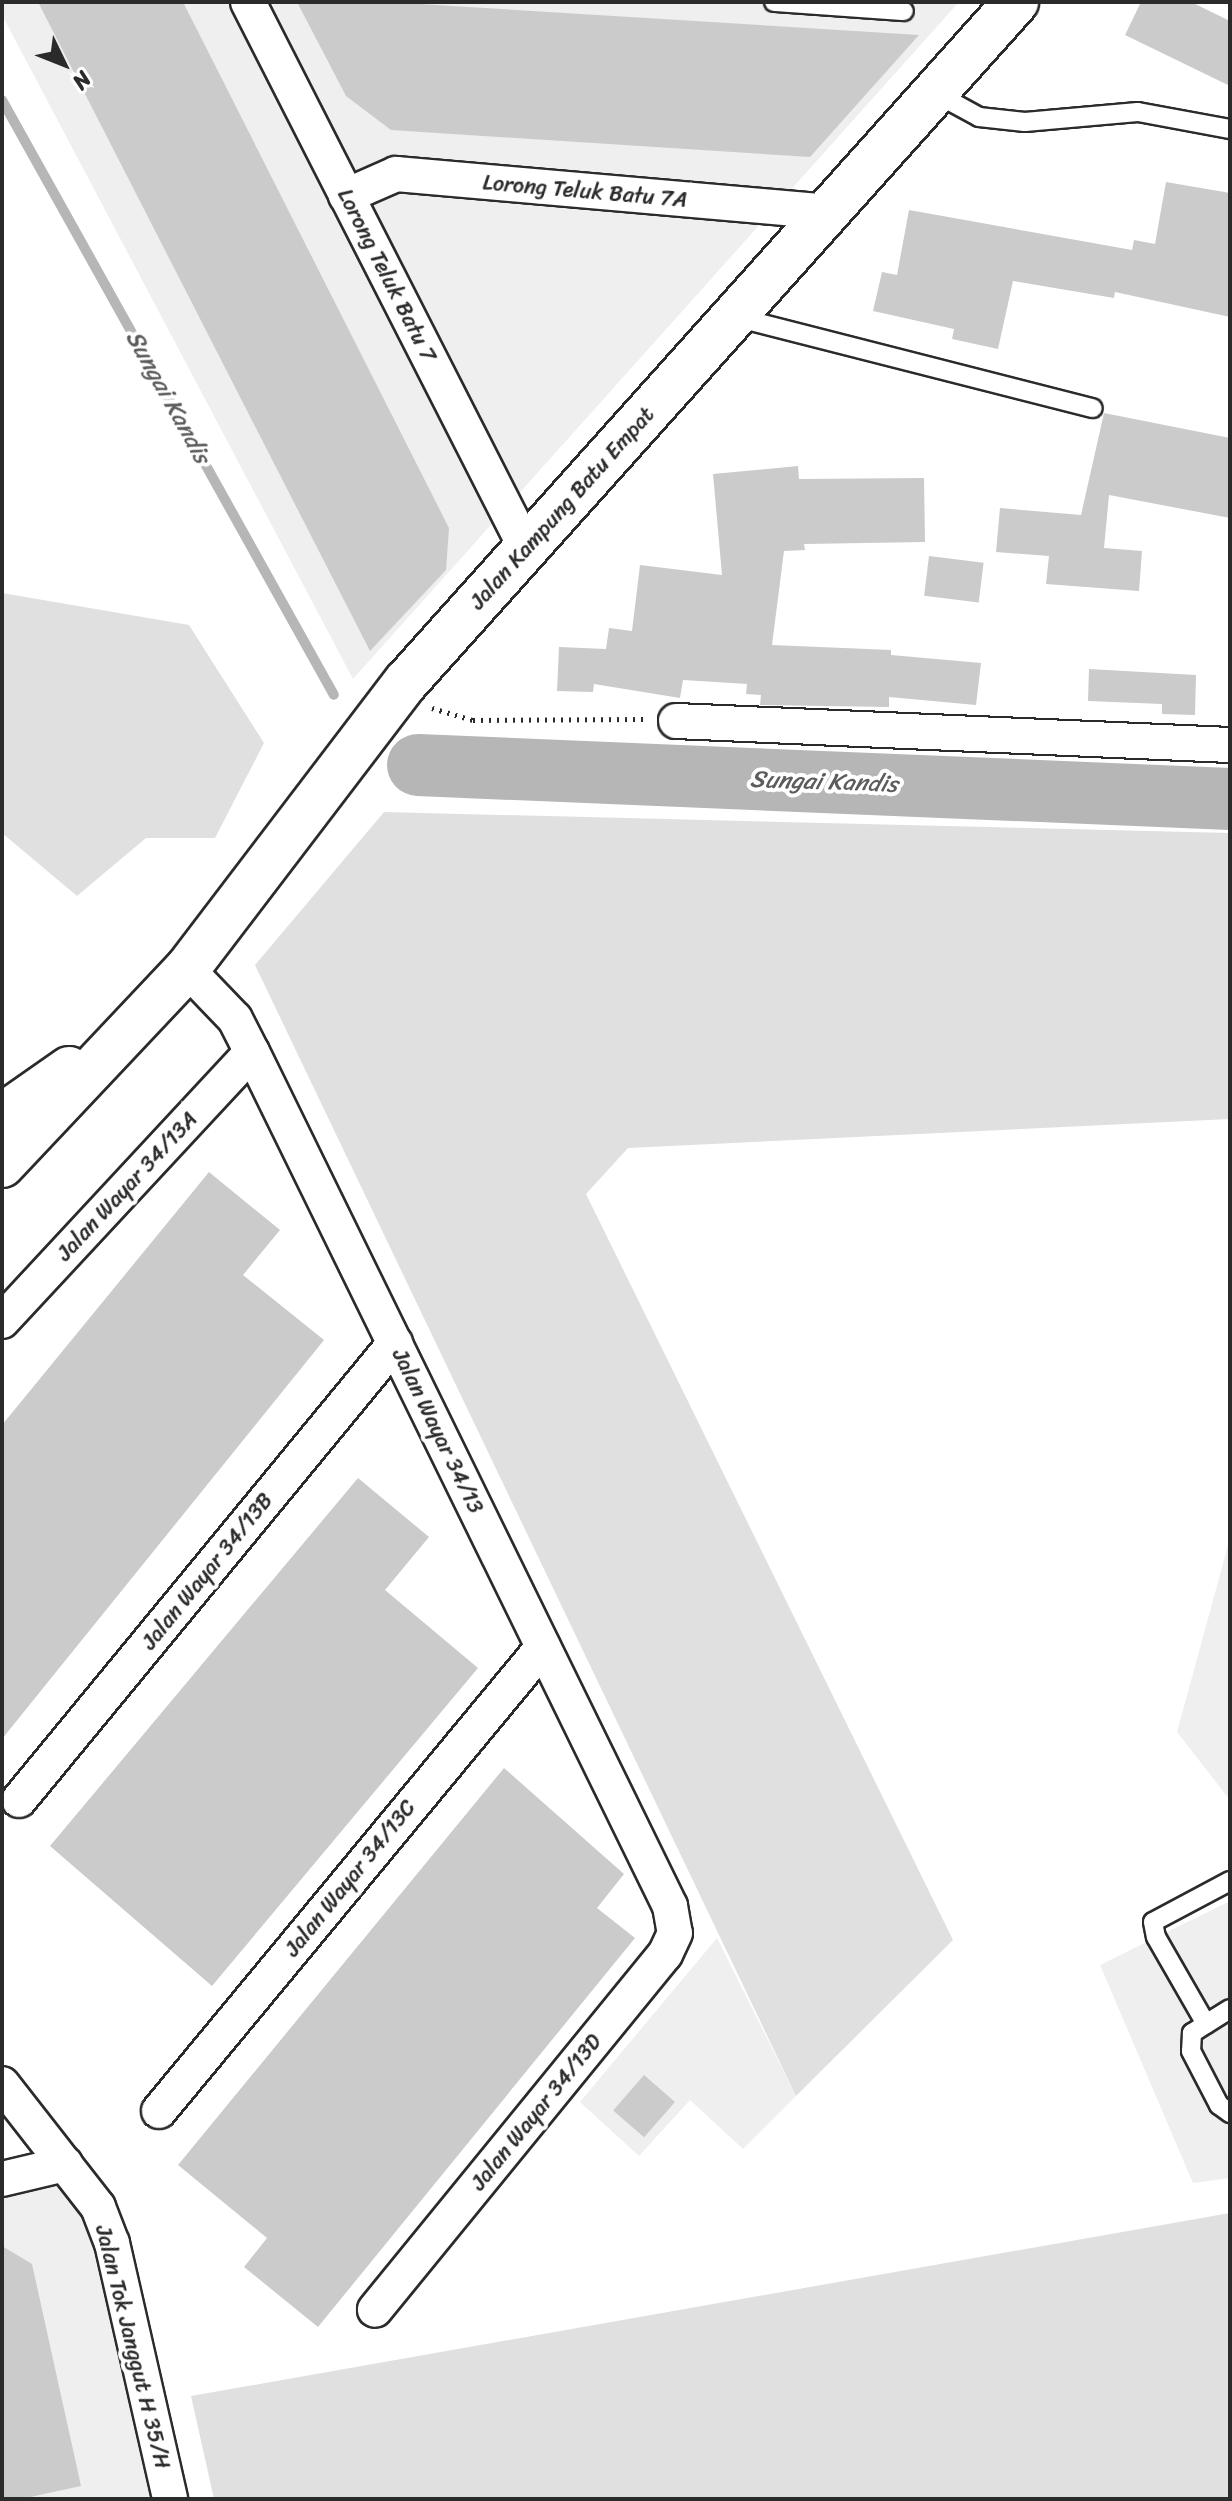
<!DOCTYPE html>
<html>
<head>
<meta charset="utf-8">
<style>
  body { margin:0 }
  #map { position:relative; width:1232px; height:2501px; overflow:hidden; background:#fff; font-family:Sriracha,sans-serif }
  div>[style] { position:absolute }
  .built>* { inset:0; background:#efefef }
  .green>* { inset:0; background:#e0e0e0 }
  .stream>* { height:10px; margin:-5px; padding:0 5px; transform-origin:5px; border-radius:5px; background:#b6b6b6 }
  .river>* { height:62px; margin:-31px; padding:0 31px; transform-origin:31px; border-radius:31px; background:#b6b6b6 }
  .building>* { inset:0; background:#cbcbcb; transform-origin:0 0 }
  .path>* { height:5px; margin-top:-2.5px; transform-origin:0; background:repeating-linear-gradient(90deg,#2b2b2b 0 2px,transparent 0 8px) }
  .roads { filter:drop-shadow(2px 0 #2b2b2b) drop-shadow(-2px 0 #2b2b2b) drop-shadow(0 2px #2b2b2b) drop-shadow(0 -2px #2b2b2b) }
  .service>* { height:18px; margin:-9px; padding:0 9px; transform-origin:9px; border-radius:9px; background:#fff }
  .minor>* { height:34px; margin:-17px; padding:0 17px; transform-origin:17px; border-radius:17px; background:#fff }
  .secondary>* { height:44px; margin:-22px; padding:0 22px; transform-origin:22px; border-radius:22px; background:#fff }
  span { translate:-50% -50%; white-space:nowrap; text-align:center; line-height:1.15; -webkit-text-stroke:8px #fff; paint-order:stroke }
  .street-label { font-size:22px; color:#2b2b2b }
  .water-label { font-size:24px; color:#5c5c5c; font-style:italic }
  .frame { position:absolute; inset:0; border:4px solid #2b2b2b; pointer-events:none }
  .north { position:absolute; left:24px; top:24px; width:80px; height:80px; -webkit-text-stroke:6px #fff; paint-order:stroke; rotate:133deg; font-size:22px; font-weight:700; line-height:32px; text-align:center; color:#2b2b2b }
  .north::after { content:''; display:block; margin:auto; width:28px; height:36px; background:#2b2b2b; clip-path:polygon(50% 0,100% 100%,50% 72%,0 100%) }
</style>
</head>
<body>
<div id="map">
  <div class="built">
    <i style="clip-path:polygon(2px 2px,959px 2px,353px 679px,2px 15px)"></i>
    <i style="clip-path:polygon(1230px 1538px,1230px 1800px,1177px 1732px)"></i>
    <i style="clip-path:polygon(1230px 1901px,1230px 2178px,1193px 2183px,1100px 1965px)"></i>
    <i style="clip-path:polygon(717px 1938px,796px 2096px,743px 2149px,690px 2100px,639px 2156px,580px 2102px)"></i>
    <i style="clip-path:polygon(61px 2180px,101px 2248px,156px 2499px,2px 2499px,2px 2192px)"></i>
  </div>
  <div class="green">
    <i style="clip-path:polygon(2px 593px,189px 625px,264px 743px,215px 838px,146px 838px,77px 896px,2px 833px)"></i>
    <i style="clip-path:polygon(384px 812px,1230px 833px,1230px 1119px,628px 1148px,586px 1194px,953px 1940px,796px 2096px,255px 965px)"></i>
    <i style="clip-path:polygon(1230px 2213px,1230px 2499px,214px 2499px,191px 2396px)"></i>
  </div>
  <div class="stream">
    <i style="left:2px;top:100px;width:681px;rotate:60.84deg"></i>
  </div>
  <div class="river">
    <i style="left:418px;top:765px;width:813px;rotate:2.4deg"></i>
  </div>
  <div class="building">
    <i style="clip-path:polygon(38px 2px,183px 2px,449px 528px,446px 570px,370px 651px)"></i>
    <i style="clip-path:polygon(297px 2px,388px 2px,919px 35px,810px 157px,391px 130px,346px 96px)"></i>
    <i style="clip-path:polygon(1141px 2px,1191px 2px,1230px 21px,1230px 86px,1125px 35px)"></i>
    <i style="clip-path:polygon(1166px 182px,1230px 193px,1230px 317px,1115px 292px,1114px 298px,1013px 281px,998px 349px,952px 339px,954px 329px,873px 311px,882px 272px,897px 275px,909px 210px,1132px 250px,1134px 240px,1155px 244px)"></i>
    <i style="clip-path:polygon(1104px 413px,1230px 438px,1230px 518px,1109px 495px,1104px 548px,1142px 551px,1139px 591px,1046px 584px,1049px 556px,996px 552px,1000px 508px,1081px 515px)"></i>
    <i style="clip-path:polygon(798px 466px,799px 479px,924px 478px,925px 542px,804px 544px,805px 550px,784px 551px,772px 645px,891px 650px,891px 655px,981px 663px,976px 705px,889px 697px,889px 707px,760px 705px,761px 695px,746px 694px,747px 684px,683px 680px,680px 698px,594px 684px,593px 692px,557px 691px,559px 647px,606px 649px,609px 628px,632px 631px,640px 565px,722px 575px,713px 474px)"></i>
    <i style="left:929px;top:556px;width:55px;height:40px;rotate:7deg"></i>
    <i style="clip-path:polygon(1089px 669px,1196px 675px,1195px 715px,1162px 714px,1162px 704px,1088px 701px)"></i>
    <i style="clip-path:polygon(209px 1172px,280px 1230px,243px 1275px,324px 1340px,2px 1739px,2px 1425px)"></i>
    <i style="clip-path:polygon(358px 1478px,429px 1537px,385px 1590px,478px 1668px,212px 1986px,50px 1846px)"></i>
    <i style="clip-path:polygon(504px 1768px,624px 1874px,597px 1908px,635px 1938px,318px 2327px,244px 2267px,267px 2238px,178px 2165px)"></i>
    <i style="left:644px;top:2075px;width:41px;height:47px;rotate:41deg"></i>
    <i style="clip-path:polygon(2px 2246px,32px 2264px,81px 2486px,21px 2499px,2px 2499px)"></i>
  </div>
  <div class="path">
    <i style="left:432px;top:708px;width:43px;rotate:16.3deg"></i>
    <i style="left:473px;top:720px;width:171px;rotate:-0.3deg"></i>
  </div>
  <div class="roads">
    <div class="service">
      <i style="left:774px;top:2px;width:130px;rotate:4deg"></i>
      <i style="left:935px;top:93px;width:50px;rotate:28.6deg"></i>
      <i style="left:979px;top:117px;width:46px;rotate:6.2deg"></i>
      <i style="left:1025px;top:122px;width:113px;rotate:-5.1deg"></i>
      <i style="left:1138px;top:112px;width:94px;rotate:10.5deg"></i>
      <i style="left:735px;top:317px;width:369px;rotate:14.3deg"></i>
      <i style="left:1230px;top:1881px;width:87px;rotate:152deg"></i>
      <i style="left:1153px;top:1922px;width:15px;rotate:79deg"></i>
      <i style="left:1156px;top:1937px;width:100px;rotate:60.1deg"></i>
      <i style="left:1206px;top:2024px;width:28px;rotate:-32deg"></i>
      <i style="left:1206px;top:2024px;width:17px;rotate:147deg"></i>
      <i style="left:1192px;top:2033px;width:18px;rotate:93deg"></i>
      <i style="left:1191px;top:2051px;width:61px;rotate:62.6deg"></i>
      <i style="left:1219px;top:2105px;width:14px;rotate:36deg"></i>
    </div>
    <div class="minor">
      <i style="left:248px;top:2px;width:613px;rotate:63.02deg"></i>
      <i style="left:346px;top:196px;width:55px;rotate:-23.7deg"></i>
      <i style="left:396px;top:174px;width:433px;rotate:5deg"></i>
      <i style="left:676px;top:721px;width:555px;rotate:2.48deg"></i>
      <i style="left:187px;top:969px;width:69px;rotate:46.2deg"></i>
      <i style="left:235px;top:1019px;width:37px;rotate:63deg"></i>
      <i style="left:252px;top:1052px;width:951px;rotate:63.92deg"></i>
      <i style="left:670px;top:1906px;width:27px;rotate:80deg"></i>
      <i style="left:675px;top:1933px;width:23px;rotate:115deg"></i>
      <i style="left:665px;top:1954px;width:459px;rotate:129.2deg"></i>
      <i style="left:2px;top:1321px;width:367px;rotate:-47.1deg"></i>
      <i style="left:19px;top:1800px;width:592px;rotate:-50.55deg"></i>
      <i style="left:2px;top:2084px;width:156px;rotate:52deg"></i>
      <i style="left:98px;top:2207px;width:39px;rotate:69deg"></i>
      <i style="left:112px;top:2243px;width:262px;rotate:77.2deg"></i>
      <i style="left:159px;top:2111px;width:602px;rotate:-50.39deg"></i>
      <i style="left:2px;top:2179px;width:65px;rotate:-13.4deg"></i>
    </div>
    <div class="secondary">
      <i style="left:2px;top:1116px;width:82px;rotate:-35deg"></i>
      <i style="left:2px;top:1165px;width:270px;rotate:-46.7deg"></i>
      <i style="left:187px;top:969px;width:361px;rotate:-52.7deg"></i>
      <i style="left:406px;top:682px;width:914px;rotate:-48.11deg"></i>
    </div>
  </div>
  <div class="street-label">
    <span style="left:585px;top:191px;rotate:5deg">Lorong Teluk Batu 7A</span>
    <span style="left:387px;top:275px;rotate:63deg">Lorong Teluk Batu 7</span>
    <span style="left:562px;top:508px;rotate:-48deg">Jalan Kampung Batu Empat</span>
    <span style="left:127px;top:1186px;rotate:-47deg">Jalan Wayar 34/13A</span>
    <span style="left:438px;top:1431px;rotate:64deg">Jalan Wayar 34/13</span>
    <span style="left:207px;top:1571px;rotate:-51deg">Jalan Wayar 34/13B</span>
    <span style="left:350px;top:1878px;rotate:-51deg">Jalan Wayar 34/13C</span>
    <span style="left:536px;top:2112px;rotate:-51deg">Jalan Wayar 34/13D</span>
    <span style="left:133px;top:2347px;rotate:76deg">Jalan Tok Janggut H 35/H</span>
  </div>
  <div class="water-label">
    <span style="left:168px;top:397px;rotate:61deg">Sungai Kandis</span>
    <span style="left:824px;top:782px;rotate:2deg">Sungai Kandis</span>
  </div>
  <div class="frame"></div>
  <div class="north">N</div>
</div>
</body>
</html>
